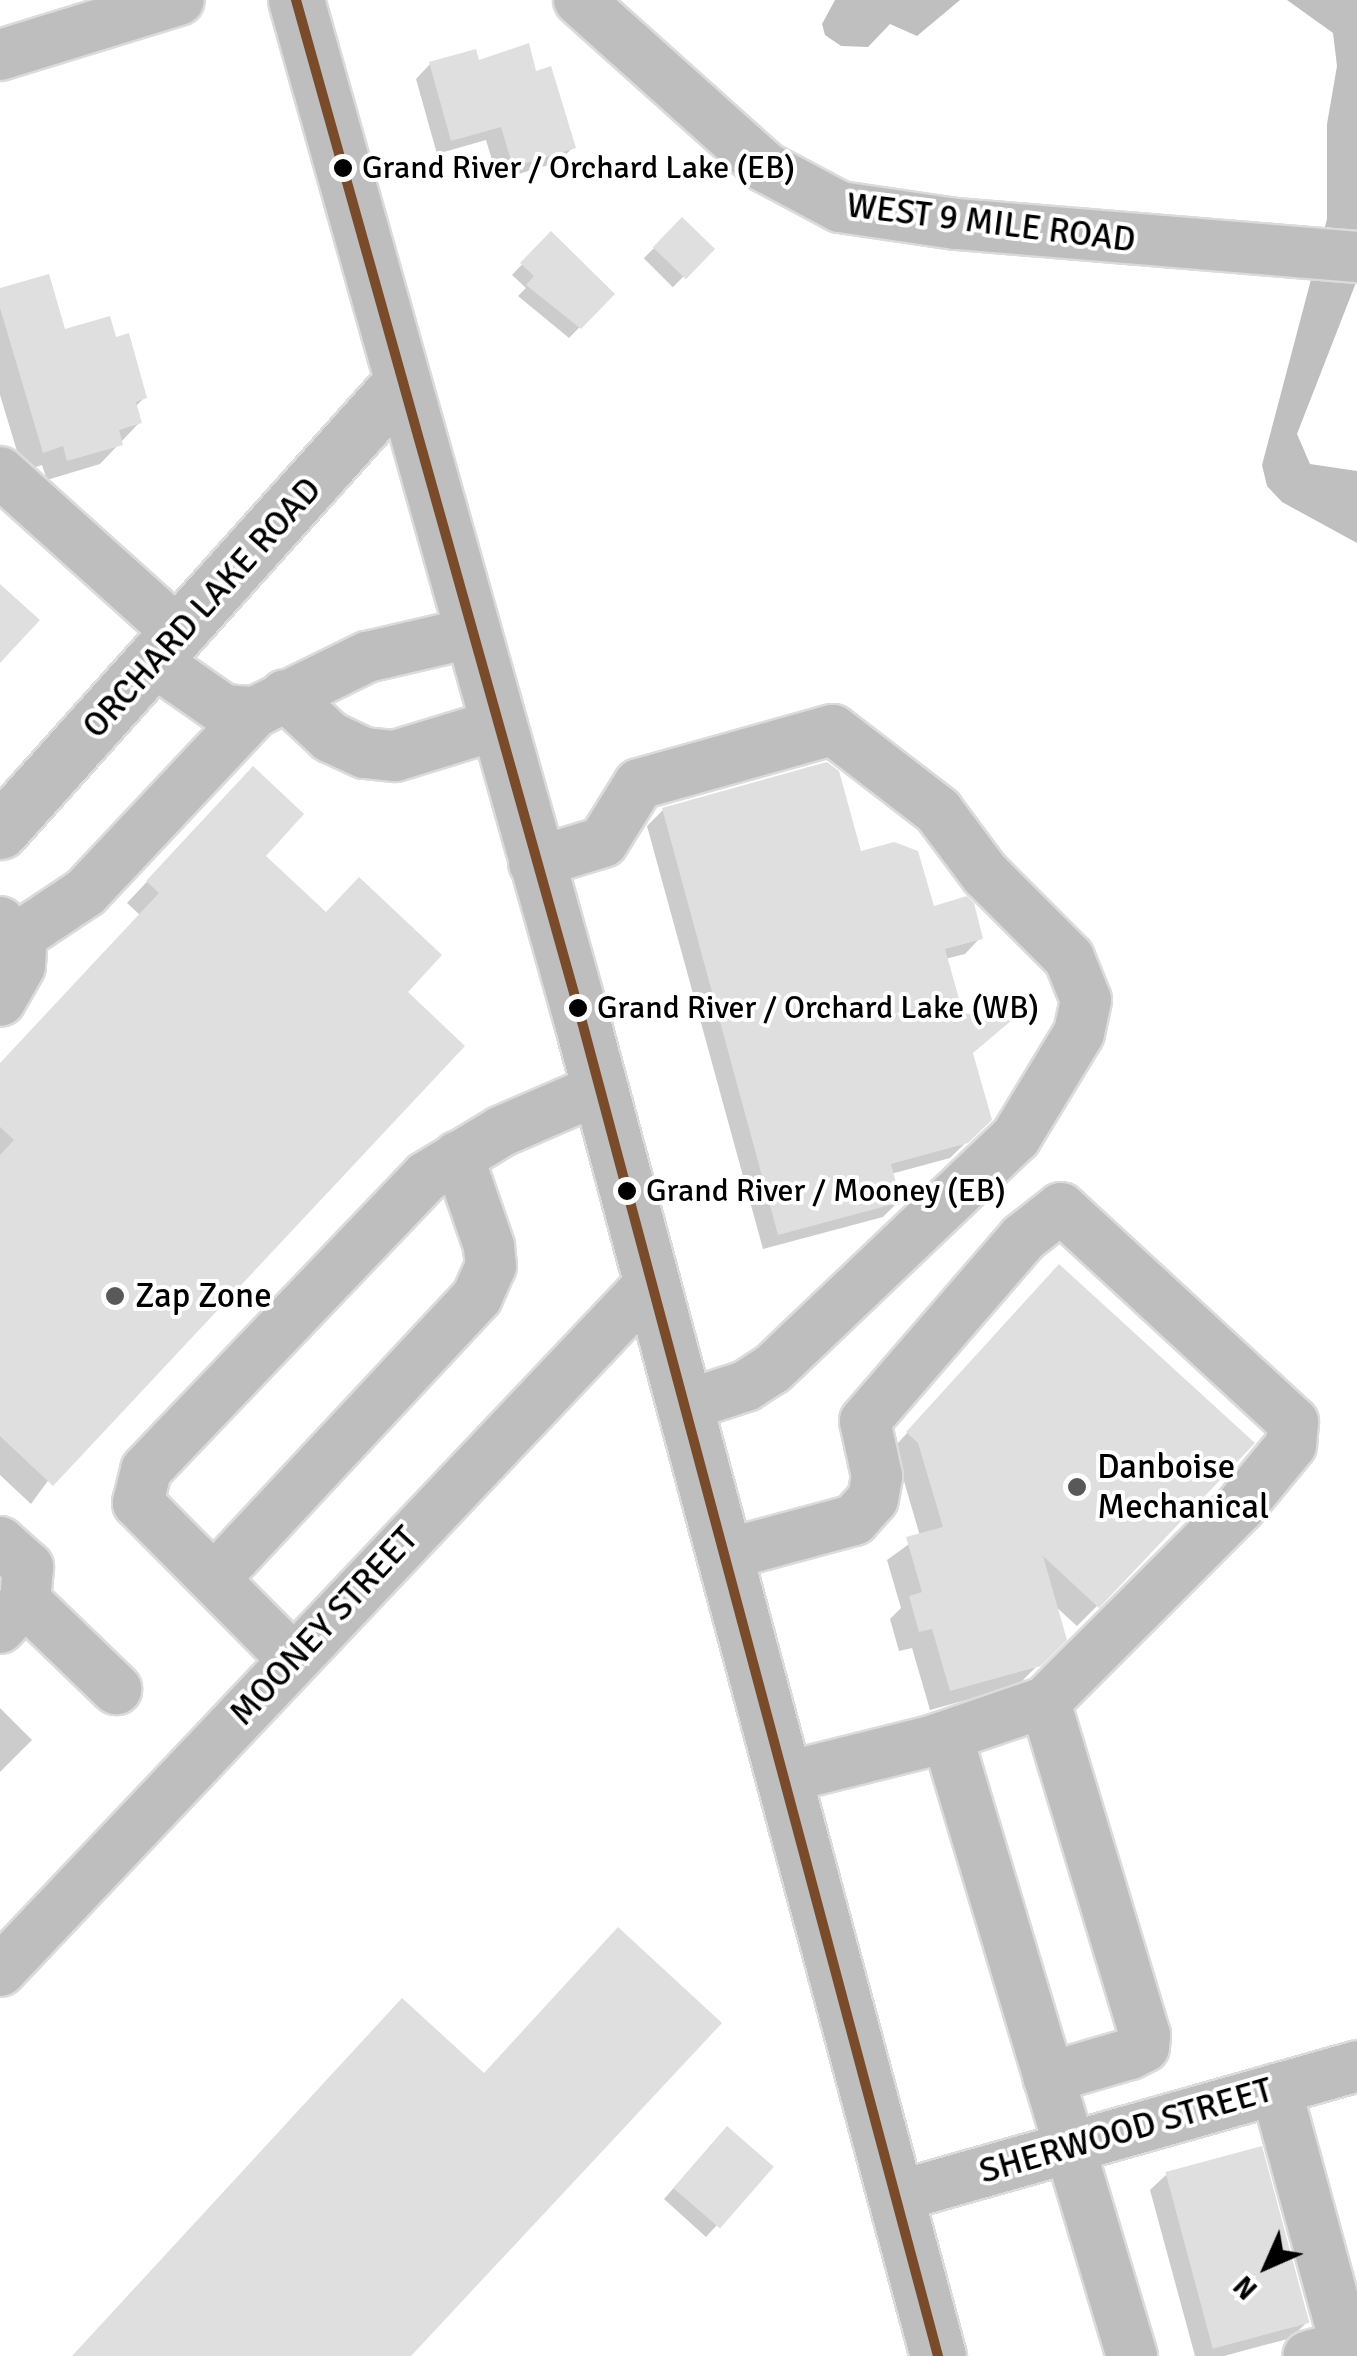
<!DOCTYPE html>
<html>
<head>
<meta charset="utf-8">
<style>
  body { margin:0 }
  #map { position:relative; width:1357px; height:2356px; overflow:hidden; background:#fff; font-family:Signika,sans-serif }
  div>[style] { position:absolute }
  .water>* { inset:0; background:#bfbfbf }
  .shadow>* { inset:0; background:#0003; transform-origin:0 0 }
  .building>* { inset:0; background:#dfdfdf; transform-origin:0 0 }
  .roads { filter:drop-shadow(2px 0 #dbdbdb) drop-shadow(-2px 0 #dbdbdb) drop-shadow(0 2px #dbdbdb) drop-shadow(0 -2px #dbdbdb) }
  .minor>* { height:50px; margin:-25px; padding:0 25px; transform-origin:25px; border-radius:25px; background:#bebebe }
  .major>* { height:55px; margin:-27.5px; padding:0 27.5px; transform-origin:27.5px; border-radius:27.5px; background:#bebebe }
  .bus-1>* { height:10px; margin:-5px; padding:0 5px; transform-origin:5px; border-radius:5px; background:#7a4b2a }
  .dots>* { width:28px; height:28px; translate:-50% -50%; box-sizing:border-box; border:5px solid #fff; border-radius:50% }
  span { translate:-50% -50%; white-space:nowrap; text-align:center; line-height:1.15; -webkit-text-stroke:8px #fff; paint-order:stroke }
  .bus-label { font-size:32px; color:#000 }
  .left { translate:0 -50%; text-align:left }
  .street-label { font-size:35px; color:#000 }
  .poi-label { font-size:35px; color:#000 }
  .north { position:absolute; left:1217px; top:2216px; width:100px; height:100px; -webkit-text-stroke:8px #fff; paint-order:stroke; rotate:225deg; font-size:28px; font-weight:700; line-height:40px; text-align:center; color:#000 }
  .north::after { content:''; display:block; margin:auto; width:35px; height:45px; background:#000; clip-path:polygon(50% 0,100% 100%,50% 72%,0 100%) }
</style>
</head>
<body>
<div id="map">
  <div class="water">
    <i style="clip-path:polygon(835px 0,960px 0,917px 36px,890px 24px,868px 47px,841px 46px,825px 35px,822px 24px)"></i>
    <i style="clip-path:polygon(1287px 0,1357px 0,1357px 280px,1297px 434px,1310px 464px,1357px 471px,1357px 543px,1282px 502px,1267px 486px,1262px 465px,1327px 219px,1327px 124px,1337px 66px,1333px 33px)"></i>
  </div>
  <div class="shadow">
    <i style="clip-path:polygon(430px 64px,535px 74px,573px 147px,559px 162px,498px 180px,486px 140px,437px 154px,416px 79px)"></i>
    <i style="left:682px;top:220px;width:41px;height:54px;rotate:45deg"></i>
    <i style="clip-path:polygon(551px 234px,612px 294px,569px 338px,518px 296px,526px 288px,512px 275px)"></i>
    <i style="clip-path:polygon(0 290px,63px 332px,115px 340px,144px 398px,135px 407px,139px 423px,100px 464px,47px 480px,42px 465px,23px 471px,0 395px)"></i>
    <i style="clip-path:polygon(233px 790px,262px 856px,405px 992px,31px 1504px,0 1475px,0 1065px,140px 915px,127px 903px)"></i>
    <i style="clip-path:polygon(663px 810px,859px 854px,980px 938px,965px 954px,945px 959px,989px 1120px,950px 1158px,891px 1174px,899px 1201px,883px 1217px,763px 1249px,647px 826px)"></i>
    <i style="clip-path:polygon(1039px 1288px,1097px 1606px,1077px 1626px,1055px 1606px,1064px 1639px,1017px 1686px,930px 1710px,912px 1648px,899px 1651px,890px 1619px,901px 1608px,887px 1560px,920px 1536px,899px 1464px,888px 1454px)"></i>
    <i style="clip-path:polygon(0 1708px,32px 1740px,0 1772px)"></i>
    <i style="clip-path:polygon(717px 2139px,770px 2167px,706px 2237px,664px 2199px)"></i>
    <i style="clip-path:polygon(1166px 2175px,1307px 2322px,1291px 2338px,1224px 2356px,1195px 2356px,1150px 2190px)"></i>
  </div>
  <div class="building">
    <i style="clip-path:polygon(529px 43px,536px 71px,551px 66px,576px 148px,513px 167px,501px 127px,451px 141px,429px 62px,476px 49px,479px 60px)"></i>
    <i style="left:682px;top:217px;width:46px;height:42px;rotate:44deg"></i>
    <i style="clip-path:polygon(551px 231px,615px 294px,581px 329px,526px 285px,534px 276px,520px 263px)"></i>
    <i style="clip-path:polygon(49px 274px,65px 329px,110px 316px,116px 337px,129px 333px,147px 398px,136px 402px,142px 423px,119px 430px,123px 445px,67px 461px,63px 446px,43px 453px,0 308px,0 288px)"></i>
    <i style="clip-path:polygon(0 584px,40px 620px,0 663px)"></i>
    <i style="clip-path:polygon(827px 762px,839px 771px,861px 851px,894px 842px,918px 851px,934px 906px,967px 896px,974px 903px,983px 939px,945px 949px,963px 1013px,1012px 1020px,973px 1053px,992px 1120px,968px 1143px,891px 1164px,901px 1202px,778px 1235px,662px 808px)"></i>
    <i style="clip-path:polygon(253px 766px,304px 814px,266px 856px,326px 912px,359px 877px,442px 955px,408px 992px,465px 1046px,53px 1486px,0 1436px,0 1155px,14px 1140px,0 1127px,0 1063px,159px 893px,146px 881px)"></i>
    <i style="clip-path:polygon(1059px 1264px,1255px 1443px,1099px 1608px,1043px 1556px,1067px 1640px,1041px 1666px,950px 1691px,932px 1629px,919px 1632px,909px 1596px,922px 1592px,906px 1537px,943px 1527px,918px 1443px,906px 1432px)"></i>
    <i style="clip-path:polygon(618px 1927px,722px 2023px,411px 2356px,72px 2356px,402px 1998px,484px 2073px)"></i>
    <i style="left:727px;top:2126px;width:62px;height:82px;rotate:41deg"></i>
    <i style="left:1262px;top:2146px;width:183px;height:100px;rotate:75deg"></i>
  </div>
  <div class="roads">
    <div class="minor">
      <i style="left:579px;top:0;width:250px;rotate:41.9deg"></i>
      <i style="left:765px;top:167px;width:85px;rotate:28.1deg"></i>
      <i style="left:840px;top:207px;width:117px;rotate:8.3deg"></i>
      <i style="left:956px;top:224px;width:402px;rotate:4.7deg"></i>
      <i style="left:0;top:55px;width:187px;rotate:-17.1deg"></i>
      <i style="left:0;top:472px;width:242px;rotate:42deg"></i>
      <i style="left:155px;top:662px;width:84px;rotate:34.8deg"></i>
      <i style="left:224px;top:710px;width:31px;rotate:4deg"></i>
      <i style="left:285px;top:695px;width:62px;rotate:43deg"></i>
      <i style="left:330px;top:737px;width:38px;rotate:25deg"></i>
      <i style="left:365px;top:753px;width:30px;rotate:6deg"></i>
      <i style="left:395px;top:756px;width:106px;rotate:-17.1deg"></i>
      <i style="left:534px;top:863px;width:72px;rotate:-16.9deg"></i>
      <i style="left:603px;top:842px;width:68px;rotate:-58.2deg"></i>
      <i style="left:639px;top:784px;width:201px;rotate:-15.6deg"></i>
      <i style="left:833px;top:730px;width:133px;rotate:37.6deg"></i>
      <i style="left:938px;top:811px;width:79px;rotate:53.3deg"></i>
      <i style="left:985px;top:874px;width:119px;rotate:45deg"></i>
      <i style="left:1069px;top:958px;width:45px;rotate:68deg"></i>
      <i style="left:1086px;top:1000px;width:34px;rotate:102deg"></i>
      <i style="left:1079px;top:1033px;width:122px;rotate:121.2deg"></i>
      <i style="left:1016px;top:1137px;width:337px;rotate:136.4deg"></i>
      <i style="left:772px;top:1369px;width:31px;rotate:147deg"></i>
      <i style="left:746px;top:1386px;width:65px;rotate:162.1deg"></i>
      <i style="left:0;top:922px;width:35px;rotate:53deg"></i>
      <i style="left:21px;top:950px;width:16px;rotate:94deg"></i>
      <i style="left:20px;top:966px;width:40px;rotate:119.7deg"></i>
      <i style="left:17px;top:938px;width:83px;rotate:-33.7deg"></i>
      <i style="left:86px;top:892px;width:247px;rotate:-46.8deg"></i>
      <i style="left:255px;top:712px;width:125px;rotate:-26.2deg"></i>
      <i style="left:367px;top:657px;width:106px;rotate:-13.1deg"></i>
      <i style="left:0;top:1542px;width:38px;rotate:42deg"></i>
      <i style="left:28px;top:1567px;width:34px;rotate:95deg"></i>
      <i style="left:25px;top:1601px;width:37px;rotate:133deg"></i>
      <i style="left:724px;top:1555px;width:135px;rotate:-15.1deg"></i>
      <i style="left:854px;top:1520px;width:28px;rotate:-48deg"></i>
      <i style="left:873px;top:1499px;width:23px;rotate:-80deg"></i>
      <i style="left:877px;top:1476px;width:56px;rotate:-102.3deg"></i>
      <i style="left:865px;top:1421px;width:242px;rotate:-49.2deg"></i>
      <i style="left:1023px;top:1238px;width:48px;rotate:-38.3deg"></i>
      <i style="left:1061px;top:1208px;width:316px;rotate:42.7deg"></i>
      <i style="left:1293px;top:1422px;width:23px;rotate:95deg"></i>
      <i style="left:1291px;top:1445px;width:80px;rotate:129.4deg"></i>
      <i style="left:1240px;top:1507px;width:276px;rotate:135deg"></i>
      <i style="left:1045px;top:1702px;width:120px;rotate:161.1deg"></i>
      <i style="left:931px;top:1741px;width:153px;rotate:166deg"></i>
      <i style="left:214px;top:1579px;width:386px;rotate:-47deg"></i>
      <i style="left:477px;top:1297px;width:34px;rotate:-66deg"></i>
      <i style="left:491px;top:1266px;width:20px;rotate:-96deg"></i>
      <i style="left:489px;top:1246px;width:95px;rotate:-109deg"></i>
      <i style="left:25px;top:1601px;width:127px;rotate:44deg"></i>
      <i style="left:293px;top:1659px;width:220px;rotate:-134.8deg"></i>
      <i style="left:138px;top:1503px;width:34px;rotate:-76deg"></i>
      <i style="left:146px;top:1470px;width:405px;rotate:-46.3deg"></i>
      <i style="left:426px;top:1177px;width:89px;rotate:-31.2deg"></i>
      <i style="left:502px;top:1131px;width:106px;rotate:-23.4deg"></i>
      <i style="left:1045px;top:1702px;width:348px;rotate:73.3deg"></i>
      <i style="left:1145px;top:2035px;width:12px;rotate:95deg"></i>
      <i style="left:1144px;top:2047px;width:16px;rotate:153deg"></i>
      <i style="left:1130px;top:2054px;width:85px;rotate:163.7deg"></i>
      <i style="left:947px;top:1736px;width:647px;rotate:73.39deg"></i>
      <i style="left:0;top:1971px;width:947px;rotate:-46.58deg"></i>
      <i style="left:1276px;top:2089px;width:266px;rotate:74.8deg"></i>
      <i style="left:1346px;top:2346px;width:39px;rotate:165deg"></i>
      <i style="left:895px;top:2197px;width:480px;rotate:-15.8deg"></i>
    </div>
    <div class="major">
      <i style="left:296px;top:0;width:1057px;rotate:74.36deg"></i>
      <i style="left:581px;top:1018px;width:1385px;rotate:75.06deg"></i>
      <i style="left:0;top:831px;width:601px;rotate:-48.17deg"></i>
    </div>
  </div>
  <div class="bus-1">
    <i style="left:296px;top:0;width:1057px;rotate:74.36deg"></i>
    <i style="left:581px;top:1018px;width:1385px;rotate:75.06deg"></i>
  </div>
  <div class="dots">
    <i style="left:343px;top:168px;background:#000"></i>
    <i style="left:578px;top:1008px;background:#000"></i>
    <i style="left:627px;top:1191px;background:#000"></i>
    <i style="left:115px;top:1296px;background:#595959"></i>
    <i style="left:1077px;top:1487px;background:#595959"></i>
  </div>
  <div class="bus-label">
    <span class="left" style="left:362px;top:168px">Grand River / Orchard Lake (EB)</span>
    <span class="left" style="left:597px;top:1008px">Grand River / Orchard Lake (WB)</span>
    <span class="left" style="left:646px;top:1191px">Grand River / Mooney (EB)</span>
  </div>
  <div class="street-label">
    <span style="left:991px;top:223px;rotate:7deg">WEST 9 MILE ROAD</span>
    <span style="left:202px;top:608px;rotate:-48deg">ORCHARD LAKE ROAD</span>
    <span style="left:324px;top:1626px;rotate:-47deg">MOONEY STREET</span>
    <span style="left:1126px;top:2131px;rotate:-16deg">SHERWOOD STREET</span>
  </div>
  <div class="poi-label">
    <span class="left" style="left:135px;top:1296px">Zap Zone</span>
    <span class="left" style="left:1097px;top:1487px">Danboise<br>Mechanical</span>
  </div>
  <div class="north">N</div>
</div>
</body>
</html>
